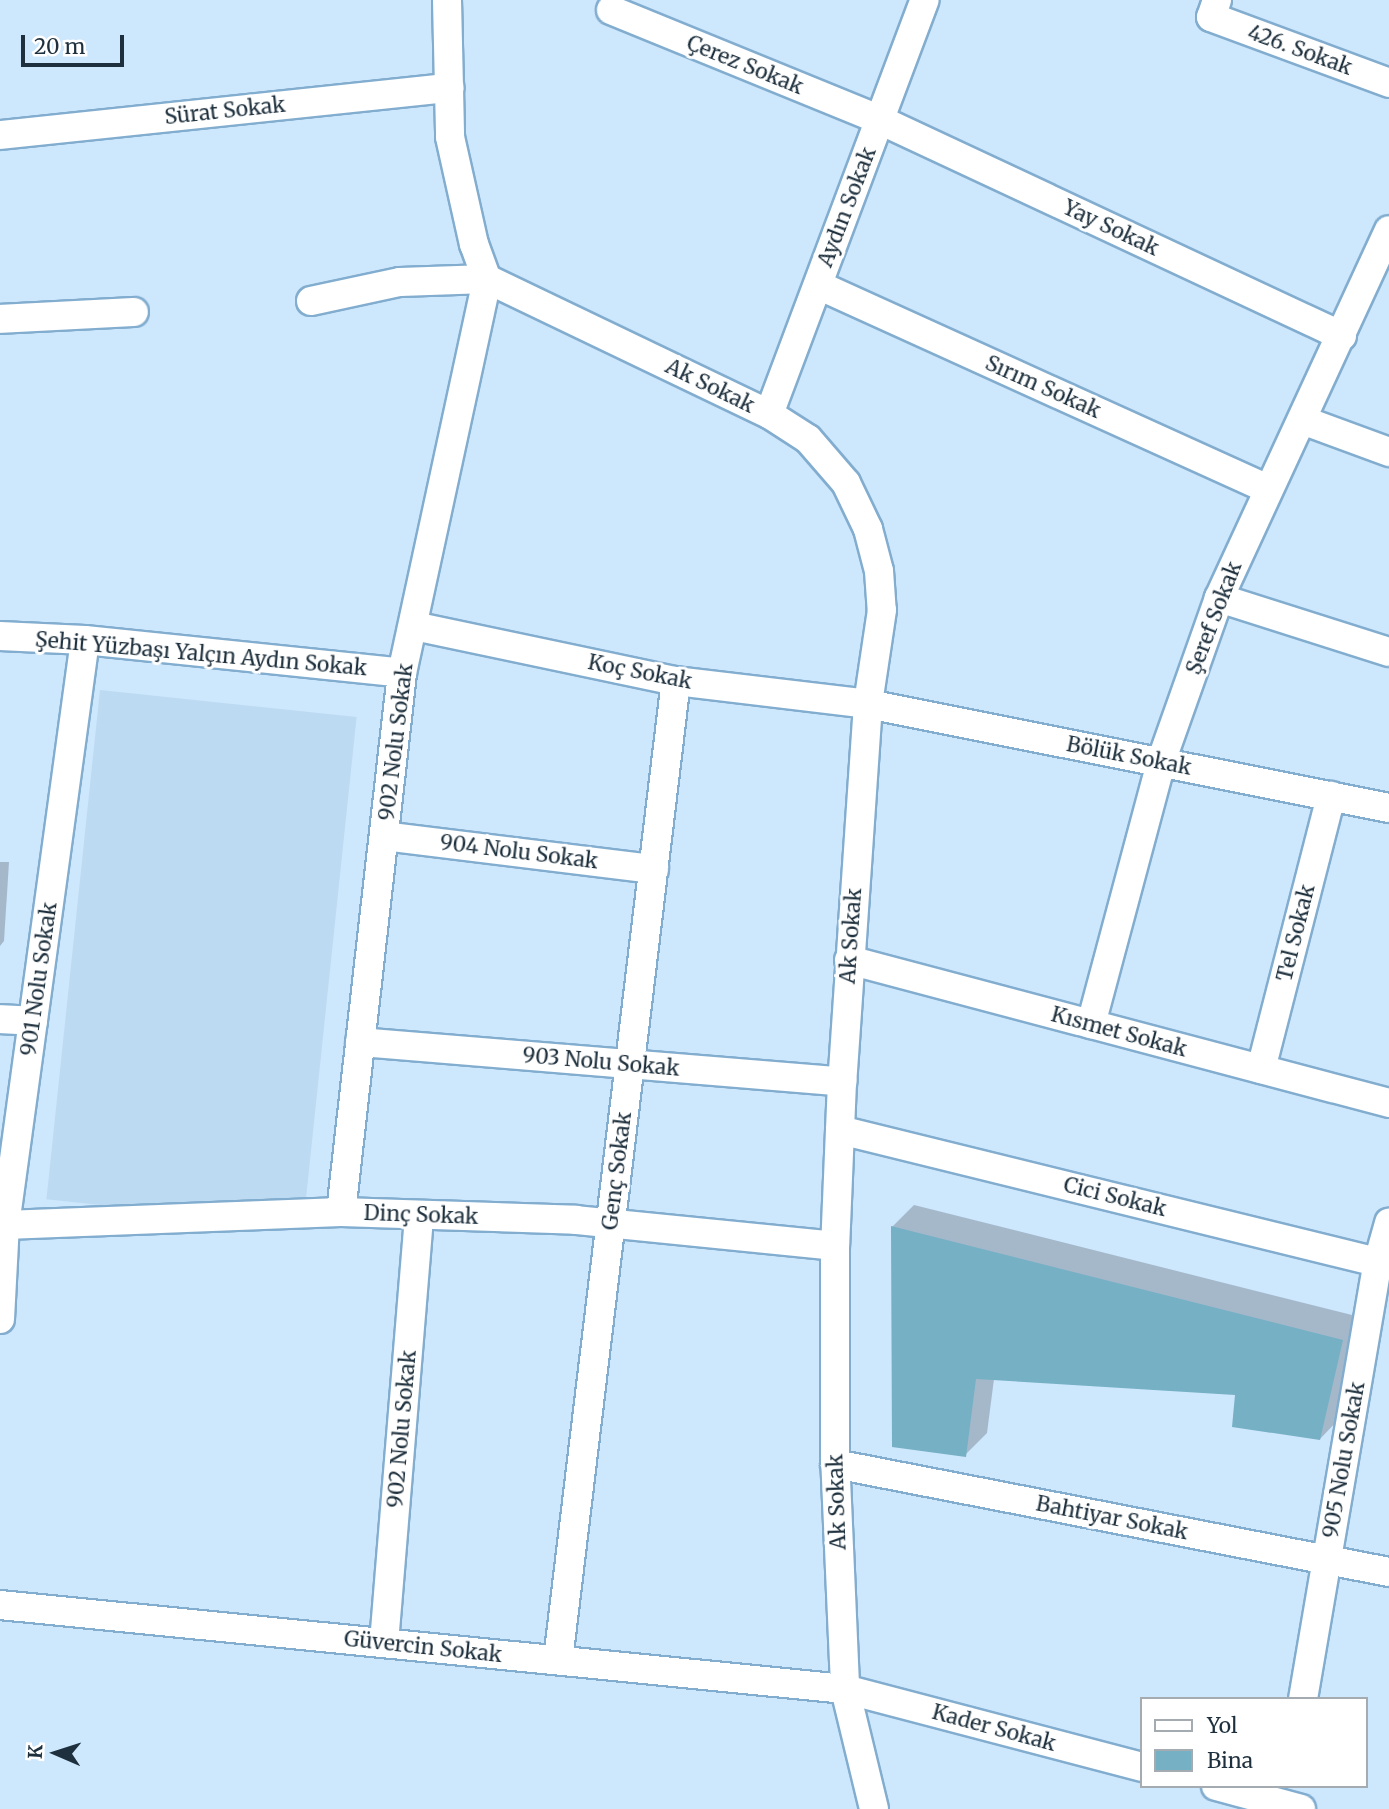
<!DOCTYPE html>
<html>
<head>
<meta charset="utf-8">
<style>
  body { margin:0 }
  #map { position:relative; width:1389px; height:1809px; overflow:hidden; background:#cde7fd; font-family:Merriweather,serif }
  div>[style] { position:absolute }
  .built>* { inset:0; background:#bcdaf2; transform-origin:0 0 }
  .shadow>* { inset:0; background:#0003 }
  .building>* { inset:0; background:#75b0c5 }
  .roads { filter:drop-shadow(2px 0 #82adcf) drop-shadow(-2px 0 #82adcf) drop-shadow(0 2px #82adcf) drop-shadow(0 -2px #82adcf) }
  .street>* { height:28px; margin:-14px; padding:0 14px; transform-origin:14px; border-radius:14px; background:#fff }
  span { translate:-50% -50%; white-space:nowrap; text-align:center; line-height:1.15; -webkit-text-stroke:6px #fff; paint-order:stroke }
  .street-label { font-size:21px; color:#1e303d }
  .legend { position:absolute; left:1140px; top:1697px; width:228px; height:91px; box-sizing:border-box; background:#fff; border:2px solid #a5acb1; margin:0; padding:9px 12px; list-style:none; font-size:21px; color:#1e303d }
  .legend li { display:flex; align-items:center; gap:14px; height:35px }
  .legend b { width:35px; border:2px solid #a5acb1 }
  .north { position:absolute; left:21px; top:1718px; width:70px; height:70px; -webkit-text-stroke:5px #fff; paint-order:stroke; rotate:273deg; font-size:19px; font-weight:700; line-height:28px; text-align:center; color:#1e303d }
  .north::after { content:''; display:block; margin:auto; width:24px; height:32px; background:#1e303d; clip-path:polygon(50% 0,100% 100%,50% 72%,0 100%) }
  .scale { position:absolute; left:21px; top:35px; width:103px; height:32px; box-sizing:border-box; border:4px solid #1e303d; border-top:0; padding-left:9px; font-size:21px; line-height:24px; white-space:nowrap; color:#1e303d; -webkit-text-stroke:5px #fff; paint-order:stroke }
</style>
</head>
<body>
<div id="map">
  <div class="built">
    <i style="left:100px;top:690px;width:258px;height:512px;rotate:6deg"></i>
  </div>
  <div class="shadow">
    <i style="clip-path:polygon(0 862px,9px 862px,4px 941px,0 946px)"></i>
    <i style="clip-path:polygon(914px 1205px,1364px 1318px,1341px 1417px,1320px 1439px,1237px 1393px,994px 1379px,987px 1433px,965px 1455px,892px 1227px)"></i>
  </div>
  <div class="building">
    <i style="clip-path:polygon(891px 1226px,1343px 1340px,1320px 1440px,1232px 1427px,1235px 1395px,976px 1379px,966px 1457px,892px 1447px)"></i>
  </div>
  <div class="roads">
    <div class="street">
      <i style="left:447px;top:0;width:137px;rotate:88.7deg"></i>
      <i style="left:450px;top:137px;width:110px;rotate:77.4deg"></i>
      <i style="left:474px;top:244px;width:37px;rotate:70deg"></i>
      <i style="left:1217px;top:0;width:18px;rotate:109deg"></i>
      <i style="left:1211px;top:17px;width:190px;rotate:20.3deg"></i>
      <i style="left:611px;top:10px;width:291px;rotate:22.2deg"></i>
      <i style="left:880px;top:120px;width:510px;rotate:25.06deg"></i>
      <i style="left:0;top:135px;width:452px;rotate:-6deg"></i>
      <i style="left:818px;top:285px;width:494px;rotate:24.4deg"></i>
      <i style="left:311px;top:301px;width:91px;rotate:-12.1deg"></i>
      <i style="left:400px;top:282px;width:87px;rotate:-2deg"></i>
      <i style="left:487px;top:279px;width:313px;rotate:25.6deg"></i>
      <i style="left:769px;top:414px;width:46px;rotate:32.7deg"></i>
      <i style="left:808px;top:439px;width:58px;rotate:49.2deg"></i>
      <i style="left:846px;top:483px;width:51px;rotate:64.4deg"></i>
      <i style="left:868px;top:529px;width:43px;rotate:75.3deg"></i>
      <i style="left:879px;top:571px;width:39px;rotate:86deg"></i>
      <i style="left:882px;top:610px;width:95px;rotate:98.5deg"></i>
      <i style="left:868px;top:704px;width:379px;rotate:93.9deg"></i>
      <i style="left:842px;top:1082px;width:164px;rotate:92.4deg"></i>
      <i style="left:835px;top:1246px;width:210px;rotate:90deg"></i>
      <i style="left:835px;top:1456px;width:233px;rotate:87.5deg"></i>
      <i style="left:845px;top:1689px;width:123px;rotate:76.4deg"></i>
      <i style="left:0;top:319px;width:134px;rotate:-3deg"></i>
      <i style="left:769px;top:414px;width:442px;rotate:-69.4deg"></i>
      <i style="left:1302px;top:420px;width:93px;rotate:20.2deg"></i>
      <i style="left:1219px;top:598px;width:178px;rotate:17.6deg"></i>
      <i style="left:414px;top:626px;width:268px;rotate:11.9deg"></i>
      <i style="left:676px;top:681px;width:193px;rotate:6.8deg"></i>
      <i style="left:868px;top:704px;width:531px;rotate:11.29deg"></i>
      <i style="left:0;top:636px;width:85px;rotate:2.7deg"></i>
      <i style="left:85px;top:640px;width:319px;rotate:5.9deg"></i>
      <i style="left:384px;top:836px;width:272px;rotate:7deg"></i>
      <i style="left:849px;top:960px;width:559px;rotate:14.83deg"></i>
      <i style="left:0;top:1019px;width:33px;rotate:3deg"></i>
      <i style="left:1091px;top:1024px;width:271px;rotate:-75deg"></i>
      <i style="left:1161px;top:762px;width:174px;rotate:-70.5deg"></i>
      <i style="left:1219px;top:598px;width:405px;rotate:-65.2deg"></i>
      <i style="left:360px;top:1042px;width:484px;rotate:4.7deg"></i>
      <i style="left:1261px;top:1069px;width:282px;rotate:-75.6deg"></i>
      <i style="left:840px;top:1130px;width:565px;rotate:13.82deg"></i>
      <i style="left:341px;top:1212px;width:542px;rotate:-83.54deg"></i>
      <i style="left:402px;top:673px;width:403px;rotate:-77.8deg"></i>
      <i style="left:5px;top:1225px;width:336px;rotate:-2.2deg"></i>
      <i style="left:341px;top:1212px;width:235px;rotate:1.9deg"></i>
      <i style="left:576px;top:1220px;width:260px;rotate:5.7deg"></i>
      <i style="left:0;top:1319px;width:94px;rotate:-87deg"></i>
      <i style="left:5px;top:1225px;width:590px;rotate:-82.21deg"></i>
      <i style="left:835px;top:1464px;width:564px;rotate:11.03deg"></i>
      <i style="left:0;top:1605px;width:849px;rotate:5.68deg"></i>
      <i style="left:845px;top:1689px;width:307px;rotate:14.7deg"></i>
      <i style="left:384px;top:1643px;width:429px;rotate:-85.3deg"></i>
      <i style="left:558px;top:1660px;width:986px;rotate:-83.13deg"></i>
      <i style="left:1303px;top:1699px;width:443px;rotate:-80.3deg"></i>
      <i style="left:1378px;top:1262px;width:41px;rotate:-74.2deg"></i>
      <i style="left:1216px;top:1786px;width:88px;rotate:15.1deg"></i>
    </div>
  </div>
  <div class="street-label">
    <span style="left:1300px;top:50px;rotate:20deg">426. Sokak</span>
    <span style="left:745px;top:65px;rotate:22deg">Çerez Sokak</span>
    <span style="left:225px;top:111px;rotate:-6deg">Sürat Sokak</span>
    <span style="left:847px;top:207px;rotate:-69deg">Aydın Sokak</span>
    <span style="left:1111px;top:228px;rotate:25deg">Yay Sokak</span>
    <span style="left:710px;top:386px;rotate:26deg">Ak Sokak</span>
    <span style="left:1043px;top:387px;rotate:24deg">Sırım Sokak</span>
    <span style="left:1214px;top:618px;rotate:-69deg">Şeref Sokak</span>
    <span style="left:201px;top:654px;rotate:5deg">Şehit Yüzbaşı Yalçın Aydın Sokak</span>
    <span style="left:640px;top:672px;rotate:11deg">Koç Sokak</span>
    <span style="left:396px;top:742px;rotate:-83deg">902 Nolu Sokak</span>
    <span style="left:1129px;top:756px;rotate:11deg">Bölük Sokak</span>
    <span style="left:519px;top:852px;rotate:7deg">904 Nolu Sokak</span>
    <span style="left:1296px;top:933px;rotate:-76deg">Tel Sokak</span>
    <span style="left:851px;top:936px;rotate:-86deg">Ak Sokak</span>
    <span style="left:39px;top:979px;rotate:-82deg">901 Nolu Sokak</span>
    <span style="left:1119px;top:1032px;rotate:15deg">Kısmet Sokak</span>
    <span style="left:601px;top:1062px;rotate:5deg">903 Nolu Sokak</span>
    <span style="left:617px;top:1171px;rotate:-83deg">Genç Sokak</span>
    <span style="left:1115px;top:1197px;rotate:14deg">Cici Sokak</span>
    <span style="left:421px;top:1215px;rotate:2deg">Dinç Sokak</span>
    <span style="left:402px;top:1429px;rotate:-85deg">902 Nolu Sokak</span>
    <span style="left:1344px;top:1460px;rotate:-80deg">905 Nolu Sokak</span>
    <span style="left:837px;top:1502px;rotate:-92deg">Ak Sokak</span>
    <span style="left:1112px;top:1518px;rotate:11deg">Bahtiyar Sokak</span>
    <span style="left:423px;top:1647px;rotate:6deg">Güvercin Sokak</span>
    <span style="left:994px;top:1728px;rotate:15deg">Kader Sokak</span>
  </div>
  <ul class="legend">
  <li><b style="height:9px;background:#fff"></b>Yol</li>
  <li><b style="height:19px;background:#75b0c5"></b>Bina</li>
  </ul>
  <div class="north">K</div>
  <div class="scale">20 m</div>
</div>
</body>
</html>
